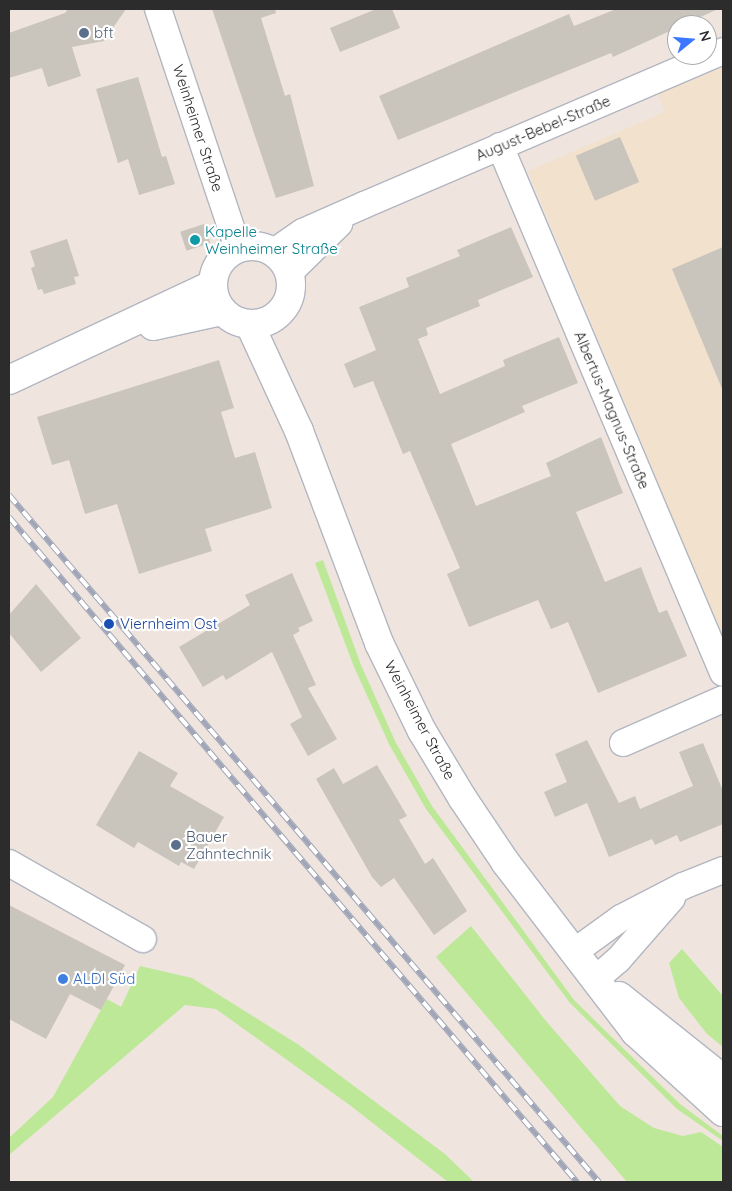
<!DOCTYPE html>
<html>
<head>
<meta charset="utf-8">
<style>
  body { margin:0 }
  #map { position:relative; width:732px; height:1191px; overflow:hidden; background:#efe5de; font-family:Quicksand,sans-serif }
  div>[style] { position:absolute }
  .education>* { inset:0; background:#f1e1cd }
  .green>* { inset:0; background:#bde898 }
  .building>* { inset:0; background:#c9c4bc; transform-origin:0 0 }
  .roads { filter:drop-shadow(1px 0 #b2b6c1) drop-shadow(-1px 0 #b2b6c1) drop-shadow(0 1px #b2b6c1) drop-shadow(0 -1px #b2b6c1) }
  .minor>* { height:26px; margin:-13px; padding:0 13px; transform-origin:13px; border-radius:13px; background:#fff }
  .tertiary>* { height:28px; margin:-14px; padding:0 14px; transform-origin:14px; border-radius:14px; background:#fff }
  .tertiary>.ring { margin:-14px; padding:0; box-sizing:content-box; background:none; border:28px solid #fff; border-radius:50% }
  .rail>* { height:5.5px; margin-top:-2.75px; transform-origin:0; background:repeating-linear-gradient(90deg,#fff 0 11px,#a0a6b8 0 22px); box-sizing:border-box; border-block:1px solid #a0a6b8 }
  .dots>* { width:14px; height:14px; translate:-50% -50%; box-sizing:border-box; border:2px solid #fff; border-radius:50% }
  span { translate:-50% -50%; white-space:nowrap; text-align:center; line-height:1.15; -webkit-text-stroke:4.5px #fff; paint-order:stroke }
  .service-label { font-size:15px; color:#4e5e75 }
  .left { translate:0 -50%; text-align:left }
  .street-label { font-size:15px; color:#2c2c2c }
  .culture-label { font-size:15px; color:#0d838f }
  .transit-label { font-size:15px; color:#164399 }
  .shop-label { font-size:15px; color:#366cbe }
  .frame { position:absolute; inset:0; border:10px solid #2c2c2c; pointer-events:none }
  .north { position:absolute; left:667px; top:15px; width:50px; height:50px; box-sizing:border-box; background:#fff; border:1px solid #ababab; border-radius:50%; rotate:73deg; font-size:14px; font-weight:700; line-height:20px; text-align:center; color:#2c2c2c }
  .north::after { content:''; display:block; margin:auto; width:18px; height:22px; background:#3b77ff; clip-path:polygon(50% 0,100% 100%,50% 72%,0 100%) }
</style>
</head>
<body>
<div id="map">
  <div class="education">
    <i style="clip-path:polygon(723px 67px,723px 637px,528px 171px,665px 112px,658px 94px)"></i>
  </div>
  <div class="green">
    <i style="clip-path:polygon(323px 560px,361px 665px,396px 743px,432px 806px,574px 1000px,680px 1104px,723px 1136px,723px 1141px,677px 1109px,570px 1003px,426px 809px,390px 746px,354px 667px,315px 563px)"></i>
    <i style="clip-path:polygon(471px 926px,546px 1021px,620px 1106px,654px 1128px,683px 1136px,701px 1132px,723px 1147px,723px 1182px,627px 1182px,436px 957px)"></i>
    <i style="clip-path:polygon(682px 949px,723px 996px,723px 1047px,707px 1034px,679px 998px,669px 963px)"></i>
    <i style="clip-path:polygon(140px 966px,192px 978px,299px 1045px,445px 1154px,474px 1182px,448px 1182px,351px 1106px,216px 1009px,185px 1005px,9px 1155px,9px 1138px,53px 1097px,107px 999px,121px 1007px)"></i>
  </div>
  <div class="building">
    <i style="clip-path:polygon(68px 9px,126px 9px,104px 41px,72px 47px,81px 76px,48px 87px,42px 68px,9px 78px,9px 33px,65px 13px)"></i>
    <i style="clip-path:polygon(212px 9px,275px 9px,276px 13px,261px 18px,285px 96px,290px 94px,314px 186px,276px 198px)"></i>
    <i style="clip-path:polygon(376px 9px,392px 9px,400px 28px,340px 52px,330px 28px)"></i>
    <i style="clip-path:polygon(616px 9px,718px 9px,613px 57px,611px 53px,398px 140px,379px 96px,569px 14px,574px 26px)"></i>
    <i style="clip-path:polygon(138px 77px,162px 157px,166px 156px,175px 184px,139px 195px,128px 159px,118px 163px,96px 89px)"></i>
    <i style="left:620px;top:137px;width:49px;height:48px;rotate:67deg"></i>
    <i style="left:204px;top:224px;width:20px;height:25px;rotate:72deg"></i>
    <i style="clip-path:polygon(511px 227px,533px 277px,478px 300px,480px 306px,426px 328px,428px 335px,418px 339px,440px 394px,505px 366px,503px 360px,559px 337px,578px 383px,522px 406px,525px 412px,451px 444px,476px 506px,551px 476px,546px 463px,601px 437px,623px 493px,576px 512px,605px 582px,641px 567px,659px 613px,667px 610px,687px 656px,598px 693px,568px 622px,551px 629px,538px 600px,469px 627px,447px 574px,460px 568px,410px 451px,403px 454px,373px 381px,354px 388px,344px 364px,376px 350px,359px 307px,409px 287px,406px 278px,460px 256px,457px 250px)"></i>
    <i style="clip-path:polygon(67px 239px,79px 276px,74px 277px,76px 284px,44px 294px,42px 289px,38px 290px,31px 268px,35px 266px,30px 251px)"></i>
    <i style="clip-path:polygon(723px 247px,723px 391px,672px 269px)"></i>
    <i style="clip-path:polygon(219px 360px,234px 408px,221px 412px,235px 458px,255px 452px,272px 508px,205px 529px,212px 551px,139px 574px,117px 504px,85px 514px,69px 460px,52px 465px,37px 417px)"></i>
    <i style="clip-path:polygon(292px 573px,313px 621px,298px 628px,300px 631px,293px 635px,316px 685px,308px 688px,337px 739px,308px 756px,290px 724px,302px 717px,272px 652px,226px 680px,223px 675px,203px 687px,179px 647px,250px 605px,245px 595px)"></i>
    <i style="clip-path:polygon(36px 584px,81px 638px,41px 672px,9px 633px,9px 615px)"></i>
    <i style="clip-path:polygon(587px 740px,619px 803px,635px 796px,640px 809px,693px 786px,679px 752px,703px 743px,723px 791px,723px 824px,680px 842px,677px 835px,655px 845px,652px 839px,609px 857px,587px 803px,555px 817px,544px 792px,567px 782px,555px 754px)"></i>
    <i style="clip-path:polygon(139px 751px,178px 773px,170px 786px,224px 817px,194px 869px,181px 862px,179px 866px,138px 842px,134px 848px,96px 825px)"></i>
    <i style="clip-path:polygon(377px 765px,407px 816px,399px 820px,425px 864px,433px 858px,467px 911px,434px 935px,394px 878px,381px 887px,372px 877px,316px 779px,334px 768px,343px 784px)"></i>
    <i style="clip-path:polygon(9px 905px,125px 965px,101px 1010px,70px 994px,46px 1039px,9px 1019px)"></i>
  </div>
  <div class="roads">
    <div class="minor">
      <i style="left:158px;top:9px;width:252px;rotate:71.5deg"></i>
      <i style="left:500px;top:146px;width:572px;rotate:67.06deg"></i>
      <i style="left:274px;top:252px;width:35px;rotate:-35deg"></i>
      <i style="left:303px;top:232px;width:67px;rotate:-23.9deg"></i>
      <i style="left:364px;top:205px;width:391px;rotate:-23.2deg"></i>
      <i style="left:290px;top:272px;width:69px;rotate:-44.4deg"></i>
      <i style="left:623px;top:743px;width:109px;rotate:-23.7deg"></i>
      <i style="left:9px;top:863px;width:154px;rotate:29.6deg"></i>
      <i style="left:574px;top:952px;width:58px;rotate:-35.9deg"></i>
      <i style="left:621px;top:918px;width:70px;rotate:-27.3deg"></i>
      <i style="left:683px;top:886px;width:43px;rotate:-21.8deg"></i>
      <i style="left:597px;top:978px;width:28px;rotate:-41deg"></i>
      <i style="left:618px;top:960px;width:82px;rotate:-48.9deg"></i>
    </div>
    <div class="tertiary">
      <i class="ring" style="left:213px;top:246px;width:50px;height:50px"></i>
      <i style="left:250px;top:325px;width:117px;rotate:65.2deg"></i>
      <i style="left:299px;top:431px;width:227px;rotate:69.3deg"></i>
      <i style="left:379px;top:643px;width:98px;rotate:64deg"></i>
      <i style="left:422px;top:731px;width:79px;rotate:58.9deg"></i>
      <i style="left:463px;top:799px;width:77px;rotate:56.1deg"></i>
      <i style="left:506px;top:863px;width:213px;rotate:52.6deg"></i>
      <i style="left:635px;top:1032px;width:119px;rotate:42.3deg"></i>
      <i style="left:153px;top:326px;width:70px;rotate:-12.4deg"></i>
      <i style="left:9px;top:380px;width:224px;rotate:-25.1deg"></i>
      <i style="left:619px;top:996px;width:133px;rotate:38.6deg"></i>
    </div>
  </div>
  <div class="rail">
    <i style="left:9px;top:495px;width:906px;rotate:49.34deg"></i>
    <i style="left:9px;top:517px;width:875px;rotate:49.5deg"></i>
  </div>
  <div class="dots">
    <i style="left:84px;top:33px;background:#5c6f8a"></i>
    <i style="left:195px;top:240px;background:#0f9aa8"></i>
    <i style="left:109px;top:624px;background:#1a4fb4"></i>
    <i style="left:176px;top:845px;background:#5c6f8a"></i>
    <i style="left:63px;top:979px;background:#3f7fe0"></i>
  </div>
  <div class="service-label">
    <span class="left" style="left:94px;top:33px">bft</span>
    <span class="left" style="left:186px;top:845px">Bauer<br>Zahntechnik</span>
  </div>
  <div class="street-label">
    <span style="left:198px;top:128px;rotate:72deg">Weinheimer Straße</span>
    <span style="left:543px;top:128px;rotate:-23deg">August-Bebel-Straße</span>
    <span style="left:612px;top:410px;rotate:67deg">Albertus-Magnus-Straße</span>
    <span style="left:420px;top:720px;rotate:62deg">Weinheimer Straße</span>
  </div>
  <div class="culture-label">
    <span class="left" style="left:205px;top:240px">Kapelle<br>Weinheimer Straße</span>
  </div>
  <div class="transit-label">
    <span class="left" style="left:120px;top:624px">Viernheim Ost</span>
  </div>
  <div class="shop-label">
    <span class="left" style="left:73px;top:979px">ALDI Süd</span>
  </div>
  <div class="frame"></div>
  <div class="north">N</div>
</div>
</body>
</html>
